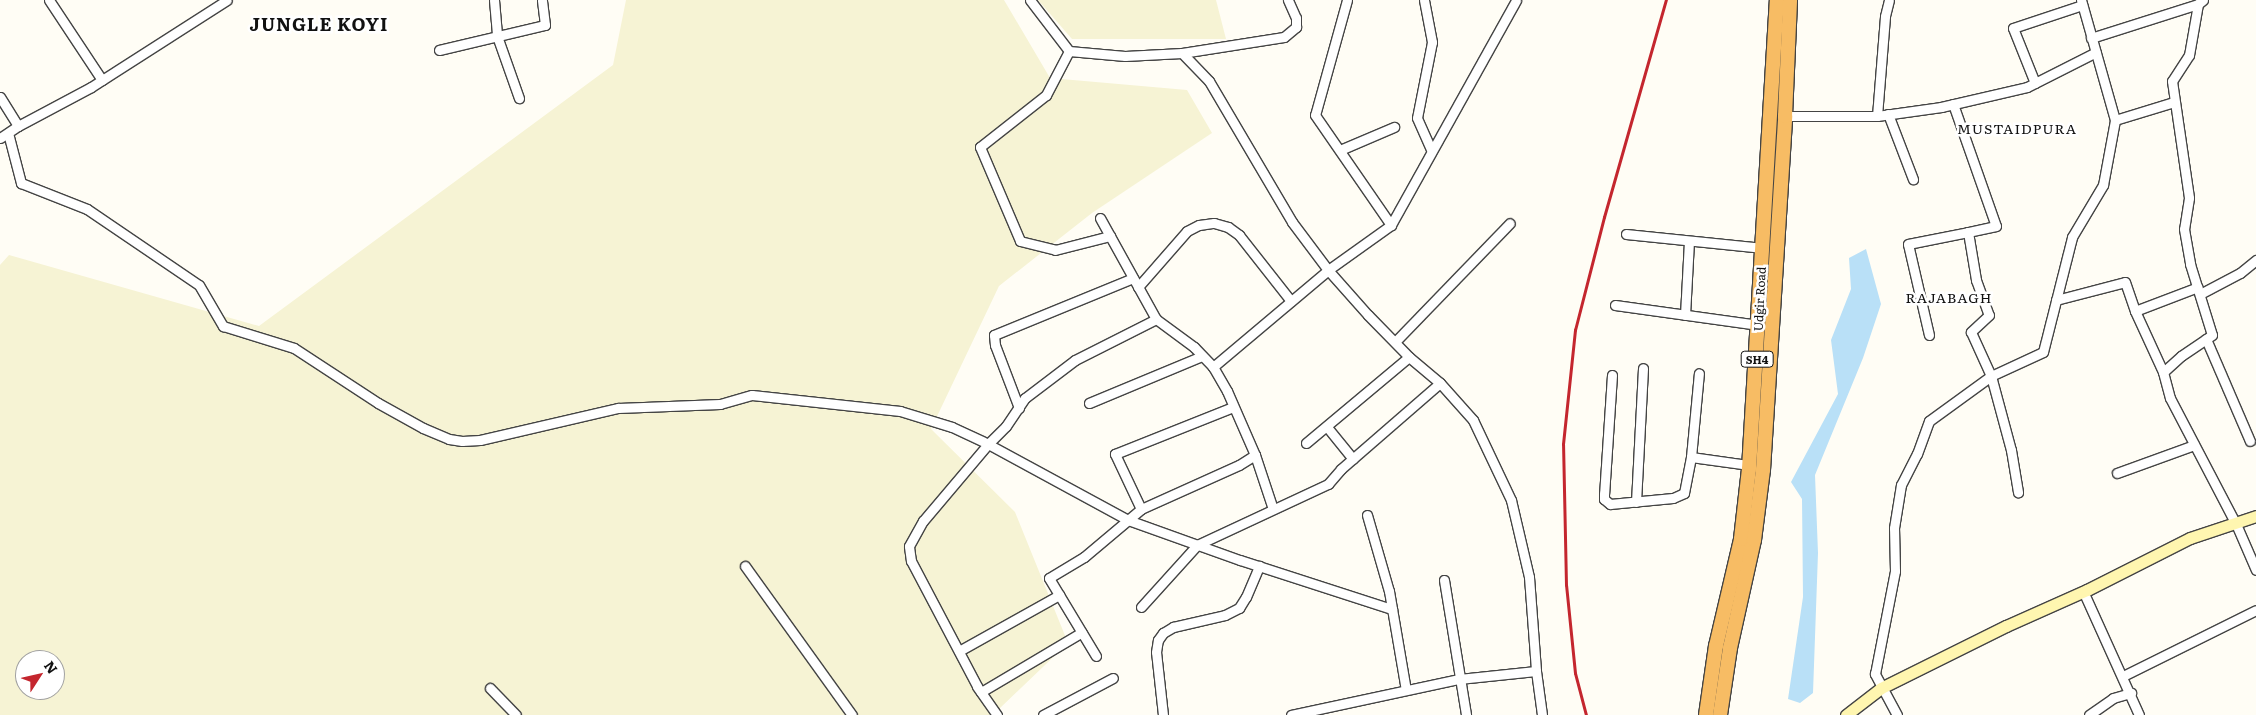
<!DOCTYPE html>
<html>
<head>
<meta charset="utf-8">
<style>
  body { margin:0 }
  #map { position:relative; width:2256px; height:715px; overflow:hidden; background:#fffdf5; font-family:Literata,serif }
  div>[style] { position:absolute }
  .farmland>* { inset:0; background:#f6f3d4 }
  .water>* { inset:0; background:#b9e0f7 }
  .roads { filter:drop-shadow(1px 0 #444) drop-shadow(-1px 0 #444) drop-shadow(0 1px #444) drop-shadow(0 -1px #444) }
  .minor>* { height:9px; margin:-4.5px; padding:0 4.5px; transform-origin:4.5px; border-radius:4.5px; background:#fff }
  .secondary>* { height:11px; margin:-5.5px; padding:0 5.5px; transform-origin:5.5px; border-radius:5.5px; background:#fff6b0 }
  .trunk>* { height:14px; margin:-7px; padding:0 7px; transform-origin:7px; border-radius:7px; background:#f7bc64 }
  .rail>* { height:3px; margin:-1.5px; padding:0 1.5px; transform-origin:1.5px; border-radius:1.5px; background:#c4262e }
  span { translate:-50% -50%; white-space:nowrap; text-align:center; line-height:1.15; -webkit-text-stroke:5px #fff; paint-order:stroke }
  .shield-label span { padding:1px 4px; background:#fff; border:1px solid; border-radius:4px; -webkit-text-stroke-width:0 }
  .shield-label { font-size:11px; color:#111; font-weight:700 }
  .street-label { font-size:12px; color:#111 }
  .neighbourhood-label { font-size:14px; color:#111; letter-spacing:1px }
  .district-label { font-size:18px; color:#111; font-weight:700; letter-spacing:1px }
  .north { position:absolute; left:15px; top:650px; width:50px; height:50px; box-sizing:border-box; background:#fff; border:1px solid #a0a0a0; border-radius:50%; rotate:55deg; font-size:14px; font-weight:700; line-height:20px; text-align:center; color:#111 }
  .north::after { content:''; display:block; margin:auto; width:18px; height:22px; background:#c4262e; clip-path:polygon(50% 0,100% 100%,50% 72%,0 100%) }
</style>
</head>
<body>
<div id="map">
  <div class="farmland">
    <i style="clip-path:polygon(evenodd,626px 0,1004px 0,1050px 78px,1187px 90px,1212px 133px,1092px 213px,999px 286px,931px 429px,1015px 512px,1068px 643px,999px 709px,989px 715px,0 715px,0 265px,9px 255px,259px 326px,613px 65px,626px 0,25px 660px,55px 660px,55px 690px,25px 690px,25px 660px)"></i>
    <i style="clip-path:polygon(1038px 0,1216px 0,1226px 39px,1072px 39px)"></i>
  </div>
  <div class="water">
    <i style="clip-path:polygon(1866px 249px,1881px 304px,1863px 358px,1815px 475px,1818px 553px,1813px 693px,1800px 703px,1788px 699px,1803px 597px,1802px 499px,1791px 482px,1838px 394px,1831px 340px,1851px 289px,1849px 258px)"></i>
  </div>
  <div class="roads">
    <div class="minor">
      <i style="left:49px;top:0;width:96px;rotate:56.5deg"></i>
      <i style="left:494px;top:0;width:36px;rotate:85deg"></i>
      <i style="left:497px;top:36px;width:66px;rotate:70.5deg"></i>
      <i style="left:1030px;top:0;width:64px;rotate:52.6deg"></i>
      <i style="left:1069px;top:51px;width:56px;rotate:5.1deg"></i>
      <i style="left:1125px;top:56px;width:57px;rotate:-3deg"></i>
      <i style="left:1182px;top:53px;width:39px;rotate:46deg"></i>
      <i style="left:1209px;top:81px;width:164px;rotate:59.5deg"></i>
      <i style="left:1292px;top:222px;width:60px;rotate:53.1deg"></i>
      <i style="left:1328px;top:270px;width:60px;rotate:48.4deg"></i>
      <i style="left:1368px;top:315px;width:59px;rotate:45.7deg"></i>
      <i style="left:1409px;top:357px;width:40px;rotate:40deg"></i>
      <i style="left:1440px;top:383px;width:50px;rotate:48.3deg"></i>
      <i style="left:1473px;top:420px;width:89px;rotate:64.6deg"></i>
      <i style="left:1511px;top:500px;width:79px;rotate:76.8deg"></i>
      <i style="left:1529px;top:577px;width:94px;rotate:85.7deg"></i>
      <i style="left:1536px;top:671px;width:44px;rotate:82.2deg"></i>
      <i style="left:1347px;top:0;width:119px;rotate:105.5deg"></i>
      <i style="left:1315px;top:115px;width:134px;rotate:55.4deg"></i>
      <i style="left:1424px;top:0;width:43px;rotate:79.2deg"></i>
      <i style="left:1432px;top:42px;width:77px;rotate:101.2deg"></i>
      <i style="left:1417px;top:118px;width:36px;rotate:66deg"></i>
      <i style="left:2203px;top:0;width:6px;rotate:141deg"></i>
      <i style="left:2198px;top:4px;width:52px;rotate:100deg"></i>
      <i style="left:2189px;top:55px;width:31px;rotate:123deg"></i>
      <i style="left:2172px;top:81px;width:118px;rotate:81.7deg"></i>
      <i style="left:2189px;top:198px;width:31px;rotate:99deg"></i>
      <i style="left:2184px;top:229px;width:36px;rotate:80deg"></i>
      <i style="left:2190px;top:264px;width:74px;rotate:72.8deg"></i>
      <i style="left:2212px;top:335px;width:37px;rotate:146deg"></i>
      <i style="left:2181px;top:356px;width:24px;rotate:138deg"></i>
      <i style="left:2163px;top:372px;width:27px;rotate:75deg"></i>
      <i style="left:2170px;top:398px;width:142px;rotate:62.4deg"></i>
      <i style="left:2236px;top:524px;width:50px;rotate:66.5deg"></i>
      <i style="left:2091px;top:38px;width:112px;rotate:-17.6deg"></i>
      <i style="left:439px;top:50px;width:109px;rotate:-13.3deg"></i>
      <i style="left:545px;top:25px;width:25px;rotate:-97deg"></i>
      <i style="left:1069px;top:51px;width:50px;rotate:117.6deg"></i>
      <i style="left:1046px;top:95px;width:84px;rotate:141.8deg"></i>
      <i style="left:980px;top:147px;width:102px;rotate:66.9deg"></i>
      <i style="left:1020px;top:241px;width:36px;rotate:14deg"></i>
      <i style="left:1055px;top:250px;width:57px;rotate:-14.3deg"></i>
      <i style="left:1182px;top:53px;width:103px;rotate:-8.9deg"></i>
      <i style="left:1284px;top:37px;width:16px;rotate:-40deg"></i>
      <i style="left:1296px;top:27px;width:9px;rotate:-90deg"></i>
      <i style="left:1296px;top:18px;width:20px;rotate:-114deg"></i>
      <i style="left:2035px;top:83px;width:59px;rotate:-111.8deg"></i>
      <i style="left:2013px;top:28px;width:73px;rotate:-18.4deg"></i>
      <i style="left:0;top:97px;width:34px;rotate:58deg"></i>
      <i style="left:1953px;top:104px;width:129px;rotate:70.6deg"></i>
      <i style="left:1996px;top:226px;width:29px;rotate:168deg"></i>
      <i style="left:1968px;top:232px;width:49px;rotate:80.5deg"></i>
      <i style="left:1976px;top:280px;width:37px;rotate:70deg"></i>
      <i style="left:1989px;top:315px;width:25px;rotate:137deg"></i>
      <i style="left:1971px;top:332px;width:48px;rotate:65.6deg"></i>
      <i style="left:1991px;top:376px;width:77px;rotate:74.9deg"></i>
      <i style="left:2011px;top:450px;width:43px;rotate:80.5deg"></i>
      <i style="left:1888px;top:114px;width:70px;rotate:69deg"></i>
      <i style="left:1782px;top:116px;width:95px"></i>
      <i style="left:1877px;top:116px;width:65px;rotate:-8deg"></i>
      <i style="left:1941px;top:107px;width:88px;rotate:-13.1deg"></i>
      <i style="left:2027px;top:87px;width:77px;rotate:-26.9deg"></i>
      <i style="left:1877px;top:116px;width:100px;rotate:-85.4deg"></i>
      <i style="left:1885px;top:16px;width:16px;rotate:-76deg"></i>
      <i style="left:2115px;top:120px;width:62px;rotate:-17deg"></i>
      <i style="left:8px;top:133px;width:52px;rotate:75.4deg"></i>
      <i style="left:21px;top:183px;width:71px;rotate:21.5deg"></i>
      <i style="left:87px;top:209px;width:135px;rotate:34.2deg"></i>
      <i style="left:199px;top:285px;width:48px;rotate:59.7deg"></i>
      <i style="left:223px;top:326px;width:74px;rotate:17.2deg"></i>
      <i style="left:294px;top:348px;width:100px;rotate:33.2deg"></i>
      <i style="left:378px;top:403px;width:51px;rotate:29.1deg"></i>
      <i style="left:423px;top:428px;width:28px;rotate:23deg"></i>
      <i style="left:449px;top:439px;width:13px;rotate:9deg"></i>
      <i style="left:462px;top:441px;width:18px;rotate:-3deg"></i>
      <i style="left:480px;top:440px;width:142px;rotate:-13.1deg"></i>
      <i style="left:618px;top:408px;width:102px;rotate:-2.2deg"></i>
      <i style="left:720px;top:404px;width:33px;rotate:-16deg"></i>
      <i style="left:752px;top:395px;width:149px;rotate:6.2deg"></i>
      <i style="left:900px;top:411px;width:54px;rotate:17.1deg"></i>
      <i style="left:952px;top:427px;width:40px;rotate:25deg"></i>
      <i style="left:988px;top:444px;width:159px;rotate:28.5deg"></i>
      <i style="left:1128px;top:520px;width:119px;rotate:19.7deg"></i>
      <i style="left:1240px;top:560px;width:160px;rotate:17.9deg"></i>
      <i style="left:0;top:138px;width:22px;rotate:-34deg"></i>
      <i style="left:18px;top:126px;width:83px;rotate:-28.1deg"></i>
      <i style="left:91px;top:87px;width:161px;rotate:-32.6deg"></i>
      <i style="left:1340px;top:150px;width:59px;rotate:-23.1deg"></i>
      <i style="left:1100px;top:218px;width:115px;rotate:61deg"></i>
      <i style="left:1626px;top:234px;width:138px;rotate:5.8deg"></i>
      <i style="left:1138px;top:287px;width:74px;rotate:-48.8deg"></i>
      <i style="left:1187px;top:231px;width:13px;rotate:-27deg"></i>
      <i style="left:1199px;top:225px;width:15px;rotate:-8deg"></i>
      <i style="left:1214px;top:223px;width:15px;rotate:16deg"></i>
      <i style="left:1228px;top:227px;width:14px;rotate:36deg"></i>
      <i style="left:1239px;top:235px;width:84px;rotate:51.8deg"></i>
      <i style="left:2200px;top:294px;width:45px;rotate:-27.7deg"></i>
      <i style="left:2240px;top:273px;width:21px;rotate:-39deg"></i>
      <i style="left:2056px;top:300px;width:71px;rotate:-14.6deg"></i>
      <i style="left:2125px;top:282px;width:31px;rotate:71deg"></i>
      <i style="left:2135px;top:311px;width:67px;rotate:-20.9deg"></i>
      <i style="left:1615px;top:305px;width:145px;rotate:7.9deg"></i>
      <i style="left:2135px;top:311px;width:67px;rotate:65.3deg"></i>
      <i style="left:1685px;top:315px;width:74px;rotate:-86.9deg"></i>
      <i style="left:1929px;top:335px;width:93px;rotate:-103deg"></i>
      <i style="left:1908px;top:244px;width:61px;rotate:-11.3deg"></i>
      <i style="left:2206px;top:339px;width:111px;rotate:66.7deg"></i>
      <i style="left:1395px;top:342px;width:165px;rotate:-46deg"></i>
      <i style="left:1612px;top:375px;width:119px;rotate:93.8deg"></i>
      <i style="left:1604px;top:494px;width:5px;rotate:90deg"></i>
      <i style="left:1604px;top:499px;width:8px;rotate:40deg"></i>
      <i style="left:1610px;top:504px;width:63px;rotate:-5.4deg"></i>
      <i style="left:1673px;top:498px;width:12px;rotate:-24deg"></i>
      <i style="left:1684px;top:493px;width:37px;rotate:-79deg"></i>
      <i style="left:1691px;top:457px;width:84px;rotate:-84.6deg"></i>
      <i style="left:1089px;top:403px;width:122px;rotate:-22.6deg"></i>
      <i style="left:1019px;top:408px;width:67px;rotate:-110.9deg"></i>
      <i style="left:995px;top:345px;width:10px;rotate:-96deg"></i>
      <i style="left:994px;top:335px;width:150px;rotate:-22.3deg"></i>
      <i style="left:1327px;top:427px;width:41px;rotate:50.9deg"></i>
      <i style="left:1306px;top:443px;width:134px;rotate:-39.9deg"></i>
      <i style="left:1255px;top:455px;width:57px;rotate:71.6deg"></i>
      <i style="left:1691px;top:457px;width:59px;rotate:7.9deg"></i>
      <i style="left:2117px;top:473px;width:82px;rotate:-20deg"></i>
      <i style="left:1636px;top:502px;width:134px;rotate:-87deg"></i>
      <i style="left:1141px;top:509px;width:107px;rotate:-24.2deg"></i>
      <i style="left:1239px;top:465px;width:19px;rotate:-32deg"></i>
      <i style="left:1255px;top:455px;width:70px;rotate:-113.6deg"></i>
      <i style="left:1227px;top:391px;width:28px;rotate:-120deg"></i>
      <i style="left:1367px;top:515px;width:79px;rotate:73.9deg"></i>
      <i style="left:1389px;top:591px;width:100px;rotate:80.3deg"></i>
      <i style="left:745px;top:566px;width:183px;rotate:54.3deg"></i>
      <i style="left:1444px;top:580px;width:137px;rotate:80.7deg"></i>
      <i style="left:2083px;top:591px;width:136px;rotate:65.7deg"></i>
      <i style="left:1141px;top:607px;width:84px;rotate:-47.9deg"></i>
      <i style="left:1197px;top:545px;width:145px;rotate:-25deg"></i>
      <i style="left:1328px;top:484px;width:20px;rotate:-49deg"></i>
      <i style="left:1341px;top:469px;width:131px;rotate:-41deg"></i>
      <i style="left:959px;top:651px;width:115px;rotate:-29.2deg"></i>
      <i style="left:1096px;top:656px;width:91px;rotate:-121.1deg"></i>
      <i style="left:1049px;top:578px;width:41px;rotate:-31deg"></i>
      <i style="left:1084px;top:557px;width:75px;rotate:-40.1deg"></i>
      <i style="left:1141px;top:509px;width:61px;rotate:-115.3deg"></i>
      <i style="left:1115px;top:454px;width:127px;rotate:-21.7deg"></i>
      <i style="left:2123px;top:676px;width:148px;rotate:-26.4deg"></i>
      <i style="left:490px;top:688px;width:37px;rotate:46deg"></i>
      <i style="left:981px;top:692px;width:117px;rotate:-30.7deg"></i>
      <i style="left:997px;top:715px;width:35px;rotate:-125deg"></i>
      <i style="left:977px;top:686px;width:141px;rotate:-117.8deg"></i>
      <i style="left:911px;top:561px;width:15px;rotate:-98deg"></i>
      <i style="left:909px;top:546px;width:29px;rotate:-61deg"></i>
      <i style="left:923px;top:521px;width:101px;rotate:-49.8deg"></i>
      <i style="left:988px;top:444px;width:25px;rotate:-45deg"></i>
      <i style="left:1006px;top:426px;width:34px;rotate:-56deg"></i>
      <i style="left:1025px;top:398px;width:63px;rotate:-37.2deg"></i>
      <i style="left:1075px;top:360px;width:91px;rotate:-26.8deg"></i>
      <i style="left:1156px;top:319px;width:47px;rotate:36.4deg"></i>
      <i style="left:1194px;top:347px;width:28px;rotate:46deg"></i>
      <i style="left:1213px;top:367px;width:150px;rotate:-40.1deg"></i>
      <i style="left:1328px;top:270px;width:77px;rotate:-35.5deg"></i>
      <i style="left:1391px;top:225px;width:257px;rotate:-60.9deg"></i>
      <i style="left:1043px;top:715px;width:79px;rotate:-27.9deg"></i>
      <i style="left:1163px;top:715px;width:63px;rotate:-96.3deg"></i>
      <i style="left:1156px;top:652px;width:12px;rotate:-81deg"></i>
      <i style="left:1158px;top:640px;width:9px;rotate:-54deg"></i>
      <i style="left:1163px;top:633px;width:12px;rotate:-31deg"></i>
      <i style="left:1173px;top:627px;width:53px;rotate:-13deg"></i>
      <i style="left:1225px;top:615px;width:16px;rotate:-27deg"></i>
      <i style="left:1239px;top:608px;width:13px;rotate:-58deg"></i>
      <i style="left:1246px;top:597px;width:34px;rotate:-67deg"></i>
      <i style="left:1291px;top:715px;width:172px;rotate:-12.1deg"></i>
      <i style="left:1459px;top:679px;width:77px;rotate:-5.9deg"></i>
      <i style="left:1897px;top:715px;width:47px;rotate:-118.2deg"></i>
      <i style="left:1875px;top:674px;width:105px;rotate:-79deg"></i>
      <i style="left:1895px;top:571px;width:43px;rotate:-91.3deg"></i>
      <i style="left:1894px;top:528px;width:44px;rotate:-80.8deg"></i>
      <i style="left:1901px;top:485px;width:35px;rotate:-63deg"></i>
      <i style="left:1917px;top:454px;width:35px;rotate:-70deg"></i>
      <i style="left:1929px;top:421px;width:77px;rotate:-36deg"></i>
      <i style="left:1991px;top:376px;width:57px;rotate:-24.8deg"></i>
      <i style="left:2043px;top:352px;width:119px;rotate:-75.8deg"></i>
      <i style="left:2072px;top:237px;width:61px;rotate:-59.2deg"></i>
      <i style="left:2103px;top:185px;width:66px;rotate:-79.5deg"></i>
      <i style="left:2115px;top:120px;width:125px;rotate:-105.8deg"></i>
      <i style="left:2089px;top:715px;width:29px;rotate:-35deg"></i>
      <i style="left:2113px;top:698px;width:19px;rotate:-16deg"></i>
    </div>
    <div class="secondary">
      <i style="left:1846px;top:715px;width:44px;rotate:-37.6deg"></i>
      <i style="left:1881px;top:688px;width:140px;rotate:-26.4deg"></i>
      <i style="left:2006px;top:626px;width:89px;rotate:-24deg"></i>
      <i style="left:2087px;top:590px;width:115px;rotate:-26.8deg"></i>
      <i style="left:2190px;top:538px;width:70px;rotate:-18.4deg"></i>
    </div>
    <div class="trunk">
      <i style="left:1706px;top:715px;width:70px;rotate:-81.8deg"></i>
      <i style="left:1716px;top:646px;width:110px;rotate:-76.8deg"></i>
      <i style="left:1741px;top:539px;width:70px;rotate:-83.5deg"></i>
      <i style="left:1749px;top:469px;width:470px;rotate:-86.6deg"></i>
      <i style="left:1720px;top:715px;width:68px;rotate:-81.5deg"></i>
      <i style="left:1730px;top:648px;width:111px;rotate:-77.5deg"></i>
      <i style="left:1754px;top:540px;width:71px;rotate:-82.7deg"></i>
      <i style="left:1763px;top:470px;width:355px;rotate:-86.4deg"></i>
      <i style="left:1785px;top:116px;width:116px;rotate:-87.5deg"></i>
    </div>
  </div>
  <div class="rail">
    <i style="left:1586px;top:715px;width:43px;rotate:-104.7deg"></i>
    <i style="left:1575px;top:673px;width:88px;rotate:-95.8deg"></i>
    <i style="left:1566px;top:585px;width:141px;rotate:-91.2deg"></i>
    <i style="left:1563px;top:444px;width:115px;rotate:-84deg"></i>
    <i style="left:1575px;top:330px;width:117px;rotate:-75.6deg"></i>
    <i style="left:1604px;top:217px;width:226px;rotate:-74.1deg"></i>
  </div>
  <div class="shield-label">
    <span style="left:1757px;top:359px">SH4</span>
  </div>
  <div class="street-label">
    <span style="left:1760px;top:299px;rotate:-87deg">Udgir Road</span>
  </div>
  <div class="neighbourhood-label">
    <span style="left:2017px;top:128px">MUSTAIDPURA</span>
    <span style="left:1949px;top:297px">RAJABAGH</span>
  </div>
  <div class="district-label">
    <span style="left:319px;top:24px">JUNGLE KOYI</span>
  </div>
  <div class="north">N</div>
</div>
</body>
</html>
